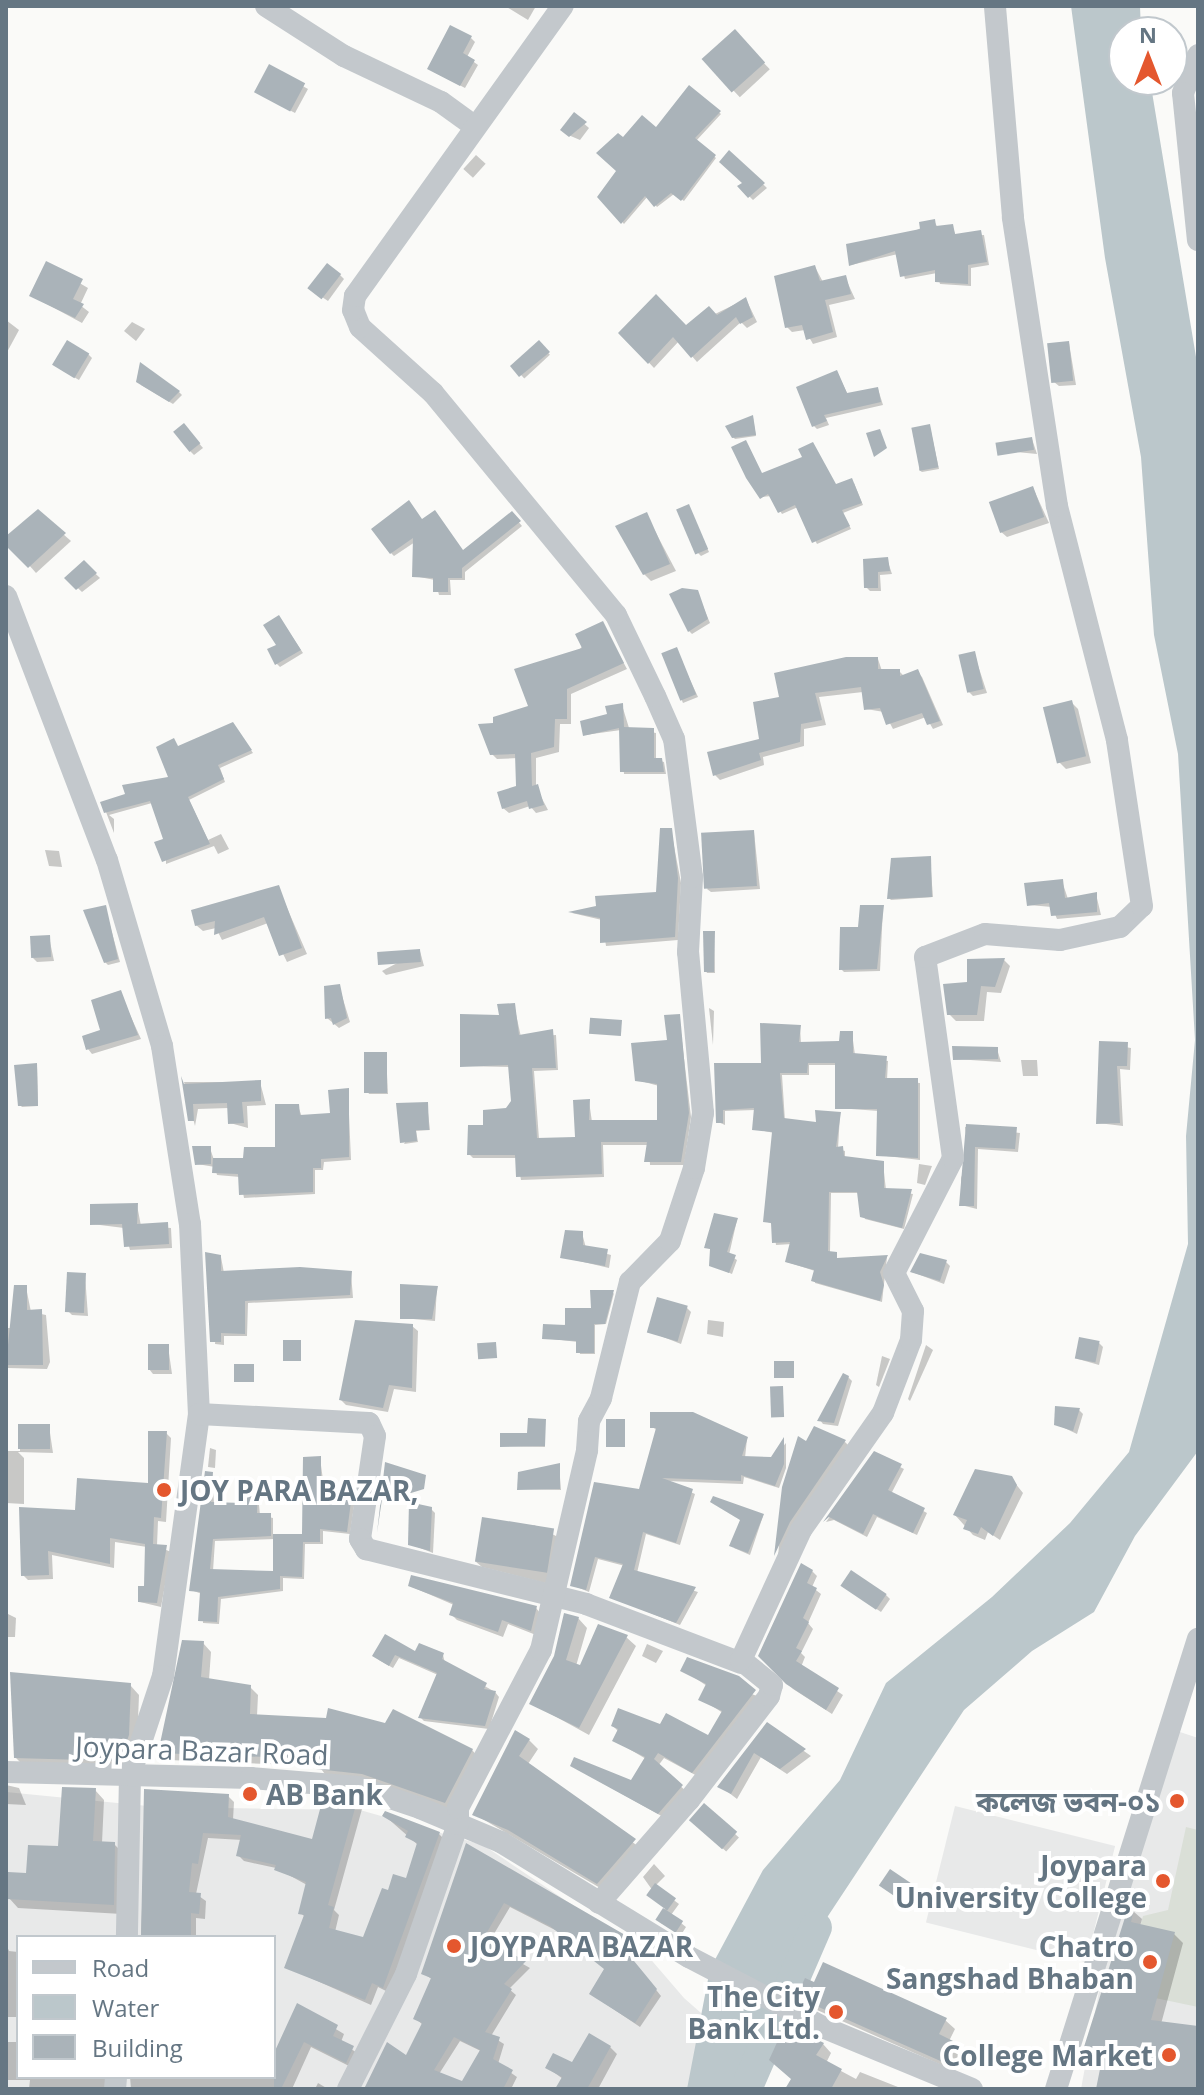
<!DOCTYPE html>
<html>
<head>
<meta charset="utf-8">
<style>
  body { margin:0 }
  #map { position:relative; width:1204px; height:2095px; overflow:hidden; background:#fafaf8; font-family:"Open Sans","Noto Sans Bengali",sans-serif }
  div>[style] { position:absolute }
  .built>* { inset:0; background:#e8e9e9; transform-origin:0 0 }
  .green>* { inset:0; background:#dadfd7 }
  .water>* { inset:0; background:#bbc7cb }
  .shadow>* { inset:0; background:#0003; transform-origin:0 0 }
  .river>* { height:32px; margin:-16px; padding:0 16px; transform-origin:16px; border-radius:16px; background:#bbc7cb }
  .building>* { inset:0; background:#aab3b9; transform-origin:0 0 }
  .minor>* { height:22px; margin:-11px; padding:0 11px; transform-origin:11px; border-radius:11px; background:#c3c8cc }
  .dots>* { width:22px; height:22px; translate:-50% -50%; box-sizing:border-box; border:4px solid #fff; border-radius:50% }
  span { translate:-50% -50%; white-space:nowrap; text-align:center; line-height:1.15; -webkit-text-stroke:8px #fff; paint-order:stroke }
  .poi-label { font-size:28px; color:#657683; font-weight:700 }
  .left { translate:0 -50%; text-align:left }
  .right { translate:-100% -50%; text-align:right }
  .street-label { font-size:28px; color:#657683 }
  .frame { position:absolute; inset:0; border:8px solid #657683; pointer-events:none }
  .legend { position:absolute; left:16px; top:1935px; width:260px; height:144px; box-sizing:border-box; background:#fff; border:2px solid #c1c8cd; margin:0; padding:10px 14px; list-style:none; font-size:24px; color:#657683 }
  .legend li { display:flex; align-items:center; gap:16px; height:40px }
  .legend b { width:40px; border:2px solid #c1c8cd }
  .north { position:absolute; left:1108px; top:16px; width:80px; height:80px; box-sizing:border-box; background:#fff; border:2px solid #c1c8cd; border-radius:50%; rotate:0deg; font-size:22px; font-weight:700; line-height:32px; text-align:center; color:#657683 }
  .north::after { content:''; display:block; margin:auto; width:28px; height:36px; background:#e4572e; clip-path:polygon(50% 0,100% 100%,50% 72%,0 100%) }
</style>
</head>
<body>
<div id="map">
  <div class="built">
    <i style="clip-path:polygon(1177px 1731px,1198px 1738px,1198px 2089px,1081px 2089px,1111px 1926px)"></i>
    <i style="clip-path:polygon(evenodd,6px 1792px,158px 1807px,360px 1810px,483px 1845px,647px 1955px,684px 1998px,726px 2035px,702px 2089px,6px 2089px,6px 1792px,18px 1937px,274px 1937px,274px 2077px,18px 2077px,18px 1937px)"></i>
    <i style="left:955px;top:1806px;width:165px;height:120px;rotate:14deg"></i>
  </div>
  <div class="green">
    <i style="clip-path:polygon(1186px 1827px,1198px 1830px,1198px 2007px,1122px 1991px,1143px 1916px,1168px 1910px)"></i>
  </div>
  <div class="water">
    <i style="clip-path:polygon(1071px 6px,1140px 6px,1141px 32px,1124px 32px,1124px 80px,1150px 80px,1198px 369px,1198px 1451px,1135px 1536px,1094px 1612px,1032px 1651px,964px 1710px,795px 1966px,748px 2089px,687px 2089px,710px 1969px,763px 1870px,840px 1780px,886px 1683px,992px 1597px,1070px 1523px,1129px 1452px,1188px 1244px,1186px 1136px,1195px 1040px,1178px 754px,1154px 635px,1141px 457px,1105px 258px)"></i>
  </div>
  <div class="shadow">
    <i style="clip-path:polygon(505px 6px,536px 6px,528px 20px)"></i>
    <i style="left:735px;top:32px;width:51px;height:41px;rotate:47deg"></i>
    <i style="clip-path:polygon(471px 38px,475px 42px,467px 57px,478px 65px,465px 88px,434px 72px)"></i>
    <i style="clip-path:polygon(269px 67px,308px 89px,295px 113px,261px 95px)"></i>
    <i style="clip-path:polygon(689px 88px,721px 114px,696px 141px,716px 158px,684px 201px,674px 194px,657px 207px,648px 196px,624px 224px,600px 197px,619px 171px,624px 140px,657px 130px)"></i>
    <i style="clip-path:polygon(574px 115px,589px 128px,580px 140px,566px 134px)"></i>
    <i style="clip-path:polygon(730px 153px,767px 188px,753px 200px,740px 187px,744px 183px)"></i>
    <i style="left:476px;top:155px;width:13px;height:19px;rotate:42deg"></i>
    <i style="clip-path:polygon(934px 221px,938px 228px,952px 226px,956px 236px,984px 235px,989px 265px,971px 268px,971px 286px,940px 284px,937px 273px,905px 279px,898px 254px,851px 265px)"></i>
    <i style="clip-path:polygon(47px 264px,88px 288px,80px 305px,89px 312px,82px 323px,32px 296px)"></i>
    <i style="clip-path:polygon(815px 267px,823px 282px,845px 277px,855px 299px,829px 305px,837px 337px,813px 344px,805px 330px,792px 332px,787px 327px)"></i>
    <i style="clip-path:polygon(340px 275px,344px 279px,328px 301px,316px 293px)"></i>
    <i style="clip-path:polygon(746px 299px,757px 322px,747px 328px,741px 322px,697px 362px,679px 341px,654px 368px,621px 333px,686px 328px)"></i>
    <i style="clip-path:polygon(6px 320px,19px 330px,6px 354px)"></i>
    <i style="clip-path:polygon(132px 322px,145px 329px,136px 341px,124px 331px)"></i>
    <i style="left:539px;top:343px;width:16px;height:35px;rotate:47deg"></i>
    <i style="clip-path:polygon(1069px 343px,1076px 385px,1059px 386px,1054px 382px)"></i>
    <i style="clip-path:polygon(88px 354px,92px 358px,79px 380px,60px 369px)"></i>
    <i style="clip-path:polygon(140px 365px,179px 392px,182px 395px,173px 404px,141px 385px)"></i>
    <i style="clip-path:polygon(837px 372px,848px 395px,878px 389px,883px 405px,826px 418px,829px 425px,817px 429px,814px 426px)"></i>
    <i style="clip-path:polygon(753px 418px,756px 436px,735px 439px,733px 437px)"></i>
    <i style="clip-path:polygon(930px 427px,939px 469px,922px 472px,919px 470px)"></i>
    <i style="clip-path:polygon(188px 430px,203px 448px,194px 455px,190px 451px)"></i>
    <i style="clip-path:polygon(1032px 439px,1037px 454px,997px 450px)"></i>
    <i style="clip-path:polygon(763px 475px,839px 494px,854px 483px,863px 505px,843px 513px,851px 529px,817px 544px,798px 507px,782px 514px,771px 496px,762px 497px)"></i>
    <i style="clip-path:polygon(1033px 488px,1049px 523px,1007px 537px,1000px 531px)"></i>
    <i style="clip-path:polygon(688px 506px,709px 552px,701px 556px,698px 553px)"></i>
    <i style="clip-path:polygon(38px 512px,71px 541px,36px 573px,6px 539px)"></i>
    <i style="clip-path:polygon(512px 514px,522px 526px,465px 572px,465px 580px,450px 580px,451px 595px,439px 595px,435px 580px,414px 576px,415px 542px,394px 556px,391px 553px,422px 521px,464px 553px)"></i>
    <i style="clip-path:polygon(646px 514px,676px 571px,651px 581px,644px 574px)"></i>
    <i style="clip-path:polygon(887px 559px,892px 574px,880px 575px,881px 591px,870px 591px,866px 587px)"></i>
    <i style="clip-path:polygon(84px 563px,100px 578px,82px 592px,67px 578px)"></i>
    <i style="clip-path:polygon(697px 592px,710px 623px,692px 634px,689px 631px)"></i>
    <i style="clip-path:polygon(281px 620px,303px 653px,280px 667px,277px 664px)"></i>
    <i style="clip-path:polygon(602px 623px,627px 669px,571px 694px,571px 724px,560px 724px,559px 752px,536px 758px,536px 787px,548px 810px,536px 813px,530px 806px,509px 813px,503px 808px,518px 788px,518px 758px,497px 759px,492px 754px,495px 724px,530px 708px)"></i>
    <i style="clip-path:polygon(676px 650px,698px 697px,683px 703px,663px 655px)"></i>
    <i style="clip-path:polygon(974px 653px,987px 693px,973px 696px,969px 692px)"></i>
    <i style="clip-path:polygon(878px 659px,882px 671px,899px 671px,905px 677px,917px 672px,922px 677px,943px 725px,933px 729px,926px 717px,893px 729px,884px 712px,866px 709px,863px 692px,819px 697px,826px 725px,804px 729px,804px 746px,763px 757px,764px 765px,720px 780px,715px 775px,710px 754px,761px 740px,781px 699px)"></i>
    <i style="clip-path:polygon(1071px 702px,1078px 709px,1091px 763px,1066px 769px,1059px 762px)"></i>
    <i style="clip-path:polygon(622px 705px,629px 728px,656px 733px,656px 760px,664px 762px,666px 774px,624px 774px,621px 730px,585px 735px)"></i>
    <i style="clip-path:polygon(235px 727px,253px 753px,220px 768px,225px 782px,189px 800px,208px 840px,221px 834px,229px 849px,218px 854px,214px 846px,166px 864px,166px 840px,152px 803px,109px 815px,114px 819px,114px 833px,106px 812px,170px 778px,179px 748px)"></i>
    <i style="clip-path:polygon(671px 830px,681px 883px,678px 940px,606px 946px,602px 920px,572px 913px,658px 894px)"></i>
    <i style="clip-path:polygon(754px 832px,760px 889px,711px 892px,707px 889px)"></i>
    <i style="clip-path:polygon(45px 850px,59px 851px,62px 867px,49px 866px)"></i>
    <i style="clip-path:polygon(930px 858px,933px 897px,891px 900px,889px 898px)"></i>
    <i style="clip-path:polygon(1062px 881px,1068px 899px,1096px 894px,1101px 915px,1057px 919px,1052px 907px,1029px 905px)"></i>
    <i style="clip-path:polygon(278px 887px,307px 954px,287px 962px,268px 923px,222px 940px,216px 928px,203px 931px,196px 925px)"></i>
    <i style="clip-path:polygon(105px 907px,120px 962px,108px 965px,105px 962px)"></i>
    <i style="clip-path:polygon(883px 907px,880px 971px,844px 972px,841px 969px,860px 929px)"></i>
    <i style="clip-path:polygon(714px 933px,715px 973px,707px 973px,706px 971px)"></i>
    <i style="clip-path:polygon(49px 937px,54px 961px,37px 962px,33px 958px)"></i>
    <i style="clip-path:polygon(420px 951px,424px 966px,386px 975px,382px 971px)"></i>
    <i style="clip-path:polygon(1004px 960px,1010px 966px,1001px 993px,987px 992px,984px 1021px,956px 1021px,949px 1014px,969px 983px)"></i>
    <i style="clip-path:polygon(339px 986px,350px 1022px,339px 1028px,327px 1018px)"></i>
    <i style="clip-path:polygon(120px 993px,141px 1039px,92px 1054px,88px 1049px,103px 1031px)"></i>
    <i style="clip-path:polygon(514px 1005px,521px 1037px,556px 1035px,558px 1070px,534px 1071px,539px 1139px,577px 1139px,589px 1101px,592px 1122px,659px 1122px,659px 1086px,637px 1080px,669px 1042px,679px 1016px,691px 1117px,684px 1165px,650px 1165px,649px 1145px,603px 1145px,604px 1177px,521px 1180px,517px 1158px,473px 1158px,469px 1154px,485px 1127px,513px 1102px,511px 1067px,462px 1066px)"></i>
    <i style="clip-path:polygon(709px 1008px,714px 1011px,713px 1045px)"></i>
    <i style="clip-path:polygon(800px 1027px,801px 1044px,841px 1043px,852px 1033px,855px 1055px,888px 1061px,887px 1080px,920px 1083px,920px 1160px,878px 1155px,879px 1111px,837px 1108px,837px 1065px,809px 1065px,809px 1075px,782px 1075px,785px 1121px,818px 1125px,840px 1114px,838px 1149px,845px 1151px,845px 1158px,883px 1163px,886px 1190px,913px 1194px,904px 1229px,865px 1219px,859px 1193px,831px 1193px,830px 1253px,838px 1260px,887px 1257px,882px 1302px,815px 1283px,815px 1271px,787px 1262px,792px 1244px,776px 1245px,773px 1224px,765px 1221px,774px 1133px,754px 1129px,755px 1110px,725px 1111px,725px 1125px,718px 1122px,716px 1065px,763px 1065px)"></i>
    <i style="clip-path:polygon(1101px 1043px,1131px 1048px,1130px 1070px,1120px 1069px,1123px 1126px,1098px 1123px)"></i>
    <i style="clip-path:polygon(997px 1049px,1001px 1062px,955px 1059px)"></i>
    <i style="clip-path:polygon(386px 1054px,388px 1094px,369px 1094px,368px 1092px)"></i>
    <i style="clip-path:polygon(1021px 1060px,1037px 1060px,1038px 1076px,1023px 1076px)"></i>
    <i style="clip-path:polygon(37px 1065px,38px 1106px,22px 1107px,20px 1105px)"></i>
    <i style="clip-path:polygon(184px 1082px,260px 1082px,266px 1105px,247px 1106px,248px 1128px,230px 1123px,229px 1108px,198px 1109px,195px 1126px)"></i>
    <i style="clip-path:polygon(348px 1091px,351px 1160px,324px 1162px,323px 1170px,315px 1170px,315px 1194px,244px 1198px,240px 1177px,217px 1175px,215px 1167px,197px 1164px,210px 1148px,214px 1160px,245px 1161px,277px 1149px,298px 1106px,302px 1117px,332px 1115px)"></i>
    <i style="clip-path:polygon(427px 1104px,430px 1130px,416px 1131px,418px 1142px,404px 1144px)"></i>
    <i style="clip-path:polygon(965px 1127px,1020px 1133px,1018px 1152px,978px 1149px,977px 1209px,961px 1205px,961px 1178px,969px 1157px)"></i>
    <i style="clip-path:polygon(919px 1164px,932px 1166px,925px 1185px,917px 1183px)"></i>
    <i style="clip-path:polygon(137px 1205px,141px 1226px,171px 1228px,172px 1248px,130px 1250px,124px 1228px,92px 1224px)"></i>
    <i style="clip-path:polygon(737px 1220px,729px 1255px,737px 1260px,732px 1274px,711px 1265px,712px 1250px,706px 1247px)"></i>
    <i style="clip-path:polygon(582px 1233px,586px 1248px,611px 1255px,609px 1268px,562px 1257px)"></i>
    <i style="clip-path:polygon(221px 1257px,224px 1273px,351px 1273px,353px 1298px,248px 1303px,247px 1336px,224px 1336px,224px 1345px,215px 1344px)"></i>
    <i style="clip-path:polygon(946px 1262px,950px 1266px,944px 1284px,912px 1272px)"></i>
    <i style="clip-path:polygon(85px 1275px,88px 1316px,72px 1315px,68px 1311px)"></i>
    <i style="clip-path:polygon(26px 1287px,31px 1312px,46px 1315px,50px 1362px,47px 1369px,7px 1368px,6px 1382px,6px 1328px,16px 1328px)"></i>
    <i style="clip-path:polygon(437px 1288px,435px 1321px,402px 1318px)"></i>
    <i style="clip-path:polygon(614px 1293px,606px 1324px,595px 1325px,595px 1354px,580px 1354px,578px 1342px,544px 1338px)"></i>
    <i style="clip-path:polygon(687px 1308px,691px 1312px,681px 1344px,648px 1331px)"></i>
    <i style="clip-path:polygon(708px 1320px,724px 1322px,723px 1337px,707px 1334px)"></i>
    <i style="clip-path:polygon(412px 1326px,418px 1331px,416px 1392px,394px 1389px,388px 1412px,346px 1405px,341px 1400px)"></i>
    <i style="clip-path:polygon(1099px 1343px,1103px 1347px,1099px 1365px,1078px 1359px)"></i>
    <i style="clip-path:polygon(926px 1345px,933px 1350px,910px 1401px,908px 1399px)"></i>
    <i style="clip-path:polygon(168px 1346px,172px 1374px,153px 1374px,149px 1369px)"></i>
    <i style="clip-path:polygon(882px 1356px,890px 1359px,879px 1387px,876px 1385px)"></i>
    <i style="clip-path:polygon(848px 1377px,852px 1381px,838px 1426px,823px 1424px,820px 1420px)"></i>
    <i style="clip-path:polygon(1079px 1410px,1083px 1414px,1077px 1434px,1056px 1424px)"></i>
    <i style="clip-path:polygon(545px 1421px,545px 1447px,502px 1446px,529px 1435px)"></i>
    <i style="clip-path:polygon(20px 1426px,49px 1426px,53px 1453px,18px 1452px,24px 1458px,24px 1504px,6px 1503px,6px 1451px,20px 1451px)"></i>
    <i style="clip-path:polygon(652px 1427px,747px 1439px,745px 1458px,772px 1459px,786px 1443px,786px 1468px,779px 1488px,744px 1477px,743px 1484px,666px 1481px,695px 1494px,680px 1545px,646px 1534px,637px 1573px,698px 1592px,680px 1625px,611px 1597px,625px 1566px,598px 1559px,589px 1592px,572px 1585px,640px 1491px,657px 1430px)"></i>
    <i style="clip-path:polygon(166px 1433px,171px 1438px,166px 1522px,158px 1521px,157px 1546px,171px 1552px,161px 1607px,140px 1602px,146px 1588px,147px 1547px,115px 1542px,114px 1568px,52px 1555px,53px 1579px,28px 1580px,23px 1575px,77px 1512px,150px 1485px)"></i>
    <i style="clip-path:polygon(845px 1442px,848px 1445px,778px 1557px,784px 1487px,807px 1444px)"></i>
    <i style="clip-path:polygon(210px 1448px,216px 1450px,215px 1468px,208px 1467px)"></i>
    <i style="clip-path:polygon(874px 1454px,904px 1469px,891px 1494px,927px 1513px,917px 1535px,877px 1517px,867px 1537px,834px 1520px,826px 1522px)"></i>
    <i style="clip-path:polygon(evenodd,320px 1458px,324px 1487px,341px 1487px,355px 1499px,350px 1534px,323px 1531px,323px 1544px,305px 1544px,304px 1579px,283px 1578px,283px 1591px,221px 1599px,219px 1624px,203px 1623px,202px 1594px,191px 1590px,212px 1474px,214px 1504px,244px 1505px,257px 1484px,260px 1515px,273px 1518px,273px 1536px,304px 1536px,320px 1458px,275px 1539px,275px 1573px,213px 1571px,215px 1541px,275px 1539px)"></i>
    <i style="clip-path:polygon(559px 1465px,561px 1490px,519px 1489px)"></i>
    <i style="clip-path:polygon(1011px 1478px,1023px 1493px,1000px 1540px,988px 1532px,985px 1540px,973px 1535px,955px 1515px)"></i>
    <i style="clip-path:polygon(431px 1509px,435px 1513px,433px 1553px,410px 1544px)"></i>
    <i style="clip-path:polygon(763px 1516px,750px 1555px,734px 1548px)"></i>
    <i style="clip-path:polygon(534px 1525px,560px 1538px,549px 1584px,482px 1567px,475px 1561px)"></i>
    <i style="clip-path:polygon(812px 1571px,817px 1576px,812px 1587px,821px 1594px,808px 1623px,813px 1629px,801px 1653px,805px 1657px,801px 1667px,843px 1695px,832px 1714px,793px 1689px,761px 1656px)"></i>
    <i style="clip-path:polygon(410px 1586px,536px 1608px,541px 1614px,536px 1635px,508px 1624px,503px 1637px,457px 1620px,451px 1614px,454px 1605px)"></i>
    <i style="clip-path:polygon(847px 1589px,886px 1595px,890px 1599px,881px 1612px)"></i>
    <i style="clip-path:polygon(6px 1613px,16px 1618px,15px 1637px,6px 1637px)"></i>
    <i style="clip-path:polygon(578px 1618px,587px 1628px,576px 1666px,582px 1668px,626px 1637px,636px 1646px,589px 1735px,531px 1703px)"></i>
    <i style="clip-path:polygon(386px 1636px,416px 1654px,443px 1655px,445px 1663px,495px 1692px,499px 1697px,489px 1729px,424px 1721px,421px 1718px,438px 1675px,399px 1658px,393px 1668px,379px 1660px)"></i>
    <i style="clip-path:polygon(203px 1643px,211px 1652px,209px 1680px,250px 1687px,258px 1695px,257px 1716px,472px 1750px,480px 1759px,454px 1810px,327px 1777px,319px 1766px,168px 1760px,160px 1752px)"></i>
    <i style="clip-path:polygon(647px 1644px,663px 1651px,656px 1663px,642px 1656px)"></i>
    <i style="clip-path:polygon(683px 1670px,760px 1697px,699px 1777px,664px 1758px,658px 1766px,687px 1792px,665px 1818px,572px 1766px,632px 1783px,646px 1759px,614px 1740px,619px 1732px,613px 1726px,661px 1727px,709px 1737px,723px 1713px,701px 1699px,707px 1686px)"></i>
    <i style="clip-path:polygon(130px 1685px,139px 1695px,137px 1745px,129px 1769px,25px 1767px,15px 1757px)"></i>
    <i style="clip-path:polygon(767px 1725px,811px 1756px,787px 1774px,761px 1757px,737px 1799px,720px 1786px)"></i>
    <i style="clip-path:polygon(529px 1740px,538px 1749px,528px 1764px,643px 1850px,607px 1892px,474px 1814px)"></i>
    <i style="clip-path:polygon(6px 1785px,19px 1788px,26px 1805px,6px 1804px)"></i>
    <i style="clip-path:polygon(95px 1790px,104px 1800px,102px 1843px,114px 1844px,123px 1853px,122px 1914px,18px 1908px,9px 1898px,60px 1849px)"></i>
    <i style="clip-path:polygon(146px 1791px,228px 1796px,234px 1802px,233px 1820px,313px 1842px,356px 1803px,362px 1809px,334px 1910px,339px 1915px,335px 1932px,364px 1939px,389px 1893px,407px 1881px,418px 1845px,385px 1816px,439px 1834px,445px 1840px,390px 1993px,378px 1987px,371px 2005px,286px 1967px,305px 1917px,301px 1913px,307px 1885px,276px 1868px,244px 1861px,238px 1855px,242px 1840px,208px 1838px,196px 1894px,206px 1901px,205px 1919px,196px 1918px,196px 1937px,141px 1937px)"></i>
    <i style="left:704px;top:1806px;width:47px;height:19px;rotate:42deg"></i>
    <i style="clip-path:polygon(467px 1846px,631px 1940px,636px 1945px,629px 1956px,661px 1996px,640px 2027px,591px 1994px,606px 1969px,557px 1931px,510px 1907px,488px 1944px,530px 1968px,509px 1989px,516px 1995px,491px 2036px,504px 2044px,498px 2064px,517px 2077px,511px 2089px,479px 2089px,485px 2053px,460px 2041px,439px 2074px,459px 2089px,366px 2089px,407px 2058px,423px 2025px,415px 2018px,433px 1980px,423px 1973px)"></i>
    <i style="clip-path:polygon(654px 1864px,665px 1876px,655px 1886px,679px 1904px,671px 1915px,686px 1927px,681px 1935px,661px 1923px,665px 1908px,643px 1877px)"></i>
    <i style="clip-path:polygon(910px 1884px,914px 1888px,904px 1902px,885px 1889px)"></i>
    <i style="clip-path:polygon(1133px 1911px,1142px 1919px,1140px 1926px,1174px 1934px,1183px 1943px,1161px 2024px,1198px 2029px,1198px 2089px,1098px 2089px,1104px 2060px,1085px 2049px)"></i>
    <i style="clip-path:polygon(79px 1935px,112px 1936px,113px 1937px,79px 1937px)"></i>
    <i style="clip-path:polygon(6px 1944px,9px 1951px,18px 1952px,18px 2017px,6px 2017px)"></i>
    <i style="clip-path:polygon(798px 1997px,945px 2020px,955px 2029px,949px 2041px,963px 2053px,955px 2071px,808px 2006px)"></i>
    <i style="clip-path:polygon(298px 2006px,344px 2034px,341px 2042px,360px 2055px,353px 2068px,311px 2047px,292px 2089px,131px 2089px,130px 2077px,274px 2077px,274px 2057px)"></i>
    <i style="clip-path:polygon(6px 2042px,18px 2042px,18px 2077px,111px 2077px,110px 2089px,29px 2089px,30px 2080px,6px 2080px)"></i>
    <i style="clip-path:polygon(823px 2044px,831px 2053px,826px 2063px,856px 2079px,860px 2072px,903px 2089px,787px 2089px,809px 2046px)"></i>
    <i style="clip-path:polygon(610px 2047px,617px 2054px,598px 2089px,558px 2089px,563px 2079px,548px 2068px,572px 2065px)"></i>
    <i style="clip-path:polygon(318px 2083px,328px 2089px,315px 2089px)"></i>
  </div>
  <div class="river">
    <i style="left:746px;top:2089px;width:176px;rotate:-66.6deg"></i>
  </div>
  <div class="building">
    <i style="clip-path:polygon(450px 25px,472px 36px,463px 53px,475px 60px,460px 86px,427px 69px)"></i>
    <i style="left:735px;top:29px;width:45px;height:45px;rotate:48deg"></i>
    <i style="left:269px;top:64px;width:41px;height:32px;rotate:28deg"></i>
    <i style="clip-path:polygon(689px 85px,721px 111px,695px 138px,716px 155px,681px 201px,671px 193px,654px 207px,645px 196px,621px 224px,597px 197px,616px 171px,596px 153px,618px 133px,623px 137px,642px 115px,656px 127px)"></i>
    <i style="clip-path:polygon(574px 112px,587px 122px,569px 137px,560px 130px)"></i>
    <i style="clip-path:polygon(729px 150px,765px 183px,748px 198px,737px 186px,742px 183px,719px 162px)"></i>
    <i style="clip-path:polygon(935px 219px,936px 226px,953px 224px,955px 234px,981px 230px,987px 262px,968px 265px,968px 284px,935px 282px,935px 270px,900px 277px,895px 251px,849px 266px,846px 244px,920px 229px,919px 222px)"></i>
    <i style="clip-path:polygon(46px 261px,83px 279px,73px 299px,84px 304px,75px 318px,29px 296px)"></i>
    <i style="left:327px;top:263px;width:18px;height:32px;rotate:38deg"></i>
    <i style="clip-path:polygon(815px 265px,820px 281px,846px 275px,851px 294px,825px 300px,833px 332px,806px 340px,802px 325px,785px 328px,774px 276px)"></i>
    <i style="clip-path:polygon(656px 294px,686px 325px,709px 306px,717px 315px,746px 297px,753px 317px,740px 324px,736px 317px,691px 358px,673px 337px,648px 364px,618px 333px)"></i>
    <i style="left:67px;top:340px;width:26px;height:29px;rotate:31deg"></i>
    <i style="clip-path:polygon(539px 340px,550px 352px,519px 377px,510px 366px)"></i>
    <i style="left:1069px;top:341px;width:40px;height:22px;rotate:84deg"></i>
    <i style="clip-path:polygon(140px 362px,180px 391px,169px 402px,136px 382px)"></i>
    <i style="clip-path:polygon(837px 370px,847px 393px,878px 387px,881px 402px,824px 415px,827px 421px,812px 427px,796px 387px)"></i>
    <i style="clip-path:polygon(753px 415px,756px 435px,732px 438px,725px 426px)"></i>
    <i style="left:184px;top:423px;width:26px;height:14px;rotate:51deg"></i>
    <i style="left:930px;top:424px;width:44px;height:19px;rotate:79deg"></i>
    <i style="clip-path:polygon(880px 429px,887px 448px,874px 457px,866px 433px)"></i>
    <i style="left:1032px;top:437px;width:13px;height:37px;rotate:81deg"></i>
    <i style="clip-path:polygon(746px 440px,762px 473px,802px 457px,798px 449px,813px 442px,836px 484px,852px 478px,862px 503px,842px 510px,850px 526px,812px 543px,795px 505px,778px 513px,768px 494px,760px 499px,746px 478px,731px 447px)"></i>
    <i style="left:1033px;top:486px;width:33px;height:47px;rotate:70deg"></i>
    <i style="clip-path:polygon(409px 500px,422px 519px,435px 510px,463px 550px,512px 511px,521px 521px,462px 568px,462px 578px,448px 578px,448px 592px,433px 592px,433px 578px,412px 577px,413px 538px,390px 554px,371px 529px)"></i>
    <i style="left:689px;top:504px;width:49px;height:14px;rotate:67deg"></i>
    <i style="clip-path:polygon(38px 509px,66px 533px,28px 568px,6px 546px,6px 536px)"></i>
    <i style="clip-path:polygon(647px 512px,670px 564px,643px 575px,615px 526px)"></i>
    <i style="clip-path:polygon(888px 557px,890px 571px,878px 572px,878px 588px,864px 588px,863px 559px)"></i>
    <i style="clip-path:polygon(84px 560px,97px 573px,76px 590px,64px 578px)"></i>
    <i style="clip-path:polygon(682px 588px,698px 590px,708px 619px,688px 632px,669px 594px)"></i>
    <i style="clip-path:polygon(279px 615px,301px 650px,275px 665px,267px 649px,276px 645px,263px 625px)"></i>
    <i style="clip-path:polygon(603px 621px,624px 663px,567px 689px,567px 719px,555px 719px,554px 747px,531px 753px,532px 786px,538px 784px,544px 805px,529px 809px,527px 801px,502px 809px,497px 792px,516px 786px,515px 754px,490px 755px,478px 724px,493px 723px,493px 717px,528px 706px,514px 669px,582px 648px,575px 634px)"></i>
    <i style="left:677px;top:647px;width:51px;height:17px;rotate:68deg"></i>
    <i style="left:975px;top:651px;width:39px;height:17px;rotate:77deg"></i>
    <i style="clip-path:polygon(846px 657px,878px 657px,878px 669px,900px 669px,900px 676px,918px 669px,940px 721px,927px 725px,922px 713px,886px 725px,880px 708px,864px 710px,861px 687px,815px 693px,822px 720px,801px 724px,800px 742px,759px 753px,761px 760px,713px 776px,707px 752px,759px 739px,753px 702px,779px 697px,774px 673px)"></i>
    <i style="left:1072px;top:700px;width:58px;height:30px;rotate:76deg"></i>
    <i style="clip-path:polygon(623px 703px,624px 727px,654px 728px,654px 758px,662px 758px,664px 772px,620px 772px,619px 728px,583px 736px,580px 721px,607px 714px,605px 706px)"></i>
    <i style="clip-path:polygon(233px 722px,252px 750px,218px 765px,224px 779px,188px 797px,210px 844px,162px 862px,154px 842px,163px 839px,150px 801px,104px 813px,100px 802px,125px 794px,122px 785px,168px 777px,156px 747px,174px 738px,178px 746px)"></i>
    <i style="clip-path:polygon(660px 828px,672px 828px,678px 878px,675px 937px,600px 943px,600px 918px,568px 912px,596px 906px,595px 896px,656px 892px)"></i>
    <i style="left:754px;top:830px;width:56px;height:53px;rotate:87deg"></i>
    <i style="clip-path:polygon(931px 856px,932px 897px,887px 899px,891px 858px)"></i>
    <i style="clip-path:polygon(1063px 879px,1065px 898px,1097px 892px,1097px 912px,1051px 916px,1049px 903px,1027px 906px,1024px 883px)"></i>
    <i style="clip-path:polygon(279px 885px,302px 948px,279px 956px,264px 917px,214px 935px,215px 921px,195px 926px,191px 910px)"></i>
    <i style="clip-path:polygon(106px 905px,118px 959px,104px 963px,83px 910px)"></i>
    <i style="clip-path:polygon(860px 905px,884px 905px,877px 969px,839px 970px,840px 927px,858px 927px)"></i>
    <i style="clip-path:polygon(703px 931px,715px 931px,714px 972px,704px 972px)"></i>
    <i style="left:50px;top:935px;width:22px;height:20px;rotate:87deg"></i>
    <i style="left:420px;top:949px;width:13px;height:43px;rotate:86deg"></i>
    <i style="clip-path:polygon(1005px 958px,995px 987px,981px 986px,977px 1015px,947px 1015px,943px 984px,967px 982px,967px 959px)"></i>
    <i style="clip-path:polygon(340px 984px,347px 1018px,333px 1025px,331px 1018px,325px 1019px,324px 986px)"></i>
    <i style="clip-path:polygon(121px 990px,138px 1035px,86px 1050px,82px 1036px,100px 1030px,91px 1000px)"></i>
    <i style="clip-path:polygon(515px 1003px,519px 1035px,553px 1029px,556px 1068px,532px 1068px,537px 1138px,575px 1137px,573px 1100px,590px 1099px,589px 1120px,657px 1120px,657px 1084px,635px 1081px,631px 1043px,667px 1040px,664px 1015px,680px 1014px,689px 1113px,681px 1162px,644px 1162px,647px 1142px,601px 1142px,602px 1174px,516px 1177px,515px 1155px,467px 1155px,468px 1125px,483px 1125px,483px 1110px,506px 1108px,511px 1101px,508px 1065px,460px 1067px,460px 1014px,499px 1015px,497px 1004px)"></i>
    <i style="left:622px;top:1020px;width:16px;height:32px;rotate:94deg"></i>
    <i style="clip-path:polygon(760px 1023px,801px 1025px,799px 1042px,839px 1041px,840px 1031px,853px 1031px,853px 1053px,887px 1056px,885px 1078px,918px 1078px,918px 1158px,876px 1156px,877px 1109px,835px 1109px,835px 1063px,808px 1063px,807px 1073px,780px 1073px,784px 1118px,816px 1122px,815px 1110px,841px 1112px,836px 1147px,843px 1146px,844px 1156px,884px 1161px,884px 1188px,912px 1189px,902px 1228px,860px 1217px,857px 1192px,829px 1192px,828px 1251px,837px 1252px,837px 1258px,888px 1255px,880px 1272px,884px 1285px,880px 1301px,811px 1281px,814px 1270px,785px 1262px,790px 1242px,772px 1243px,771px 1223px,763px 1222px,772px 1132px,752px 1130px,754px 1108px,723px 1110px,723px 1123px,716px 1123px,714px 1063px,761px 1063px)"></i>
    <i style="clip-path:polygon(1099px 1041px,1128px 1042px,1127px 1066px,1117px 1066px,1120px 1123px,1096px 1124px)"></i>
    <i style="clip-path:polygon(952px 1046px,998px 1047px,998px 1059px,953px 1060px)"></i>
    <i style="left:364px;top:1052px;width:23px;height:41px"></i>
    <i style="clip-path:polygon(37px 1063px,38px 1106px,18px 1106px,14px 1065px)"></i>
    <i style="clip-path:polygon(181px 1076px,184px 1084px,261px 1080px,261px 1101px,242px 1102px,244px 1123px,228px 1124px,227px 1103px,193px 1104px,194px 1121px,188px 1121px)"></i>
    <i style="clip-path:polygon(349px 1088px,349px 1157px,321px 1159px,321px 1168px,313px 1168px,313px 1192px,239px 1195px,238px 1174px,212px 1173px,213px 1158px,243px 1158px,244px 1147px,275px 1147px,275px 1104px,299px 1104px,300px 1115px,330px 1113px,328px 1090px)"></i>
    <i style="clip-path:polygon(428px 1102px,429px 1130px,416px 1130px,417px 1141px,400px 1143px,396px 1103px)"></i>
    <i style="clip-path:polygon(966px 1124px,1017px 1127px,1015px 1149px,975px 1147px,974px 1206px,959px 1206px)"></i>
    <i style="clip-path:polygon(192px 1146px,211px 1146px,211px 1164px,195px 1165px)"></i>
    <i style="clip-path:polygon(138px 1203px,137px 1224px,168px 1222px,169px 1244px,124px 1247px,122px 1224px,90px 1225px,90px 1204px)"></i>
    <i style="clip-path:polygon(714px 1213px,738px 1218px,727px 1252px,736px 1255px,729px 1273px,709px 1266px,710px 1249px,704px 1248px)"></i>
    <i style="clip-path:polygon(565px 1230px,583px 1231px,583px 1245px,608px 1249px,605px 1266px,560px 1258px)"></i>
    <i style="clip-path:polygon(205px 1252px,221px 1255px,221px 1271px,300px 1267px,352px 1271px,350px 1295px,245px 1301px,245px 1334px,221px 1333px,221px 1342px,210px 1342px)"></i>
    <i style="clip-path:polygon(920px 1253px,947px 1260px,940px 1281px,910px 1272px)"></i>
    <i style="left:67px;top:1272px;width:19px;height:40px;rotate:3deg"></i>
    <i style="clip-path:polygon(400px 1284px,438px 1286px,432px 1319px,400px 1319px)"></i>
    <i style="clip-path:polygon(14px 1285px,27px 1285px,27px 1310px,42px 1309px,43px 1365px,6px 1365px)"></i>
    <i style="clip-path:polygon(590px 1290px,614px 1290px,605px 1324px,594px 1324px,594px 1353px,576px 1353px,576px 1341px,542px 1339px,543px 1324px,565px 1325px,565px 1308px,591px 1308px)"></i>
    <i style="left:657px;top:1297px;width:32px;height:37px;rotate:16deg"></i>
    <i style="clip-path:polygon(355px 1320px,413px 1324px,412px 1388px,389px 1385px,383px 1408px,339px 1400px)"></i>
    <i style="left:1079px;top:1337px;width:21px;height:22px;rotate:11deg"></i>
    <i style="left:283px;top:1340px;width:18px;height:21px"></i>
    <i style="left:496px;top:1342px;width:16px;height:19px;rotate:86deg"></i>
    <i style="left:148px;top:1344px;width:21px;height:26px"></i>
    <i style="left:794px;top:1361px;width:17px;height:20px;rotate:90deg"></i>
    <i style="left:254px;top:1364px;width:18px;height:20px;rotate:90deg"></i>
    <i style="clip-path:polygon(843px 1373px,849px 1376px,834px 1423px,817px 1421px)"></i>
    <i style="left:783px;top:1386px;width:31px;height:13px;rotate:88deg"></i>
    <i style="clip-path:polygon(1055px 1406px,1080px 1408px,1073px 1431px,1054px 1425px)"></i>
    <i style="clip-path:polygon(650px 1412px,693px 1412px,748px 1437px,742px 1456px,771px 1457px,784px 1437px,784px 1464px,775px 1486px,741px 1475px,741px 1481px,662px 1478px,693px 1489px,676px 1543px,643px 1532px,634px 1570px,696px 1587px,676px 1623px,609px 1598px,623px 1564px,595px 1557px,586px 1590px,570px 1586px,594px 1482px,639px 1489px,656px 1428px,650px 1428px)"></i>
    <i style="clip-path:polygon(528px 1418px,546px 1419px,545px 1446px,500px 1447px,500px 1433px,527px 1433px)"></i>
    <i style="left:606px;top:1419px;width:19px;height:28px"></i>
    <i style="left:18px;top:1424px;width:32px;height:25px"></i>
    <i style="clip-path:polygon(814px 1426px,846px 1440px,790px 1522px,774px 1556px,782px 1487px,798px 1436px,806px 1441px)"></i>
    <i style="clip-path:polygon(148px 1431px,167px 1431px,161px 1518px,154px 1517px,153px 1544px,167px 1545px,157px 1603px,138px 1602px,138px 1586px,144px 1586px,145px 1544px,110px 1538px,110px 1564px,48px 1551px,49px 1575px,21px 1576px,19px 1507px,75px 1510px,77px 1478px,148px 1483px)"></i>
    <i style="clip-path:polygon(874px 1451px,902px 1464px,888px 1490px,925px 1508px,913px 1533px,873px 1514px,863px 1534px,829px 1517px,823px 1522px)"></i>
    <i style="clip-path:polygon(321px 1456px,321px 1485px,342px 1485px,342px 1493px,352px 1494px,347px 1532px,320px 1529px,320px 1542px,303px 1542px,302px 1577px,280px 1576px,280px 1589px,218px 1597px,217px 1622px,198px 1621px,200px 1592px,189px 1591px,205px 1471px,213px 1472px,211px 1502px,242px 1503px,241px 1483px,258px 1482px,257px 1513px,271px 1513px,271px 1536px,213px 1539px,210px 1569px,273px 1571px,273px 1534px,302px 1534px,303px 1457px)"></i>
    <i style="clip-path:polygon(385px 1462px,426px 1475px,424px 1489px,411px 1493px,384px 1486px,377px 1533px)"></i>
    <i style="clip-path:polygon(560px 1463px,560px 1489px,517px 1490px,518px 1472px)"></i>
    <i style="clip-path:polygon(975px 1469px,1012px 1476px,1017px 1485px,993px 1536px,981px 1527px,978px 1534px,963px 1529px,967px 1520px,953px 1515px)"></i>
    <i style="clip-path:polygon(713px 1496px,764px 1514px,748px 1553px,729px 1546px,740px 1520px,710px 1502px)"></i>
    <i style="clip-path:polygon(409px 1502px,432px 1507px,430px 1551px,408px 1545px)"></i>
    <i style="left:482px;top:1517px;width:73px;height:45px;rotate:9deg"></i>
    <i style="clip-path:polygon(801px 1563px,813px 1570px,807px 1583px,817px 1588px,803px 1618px,809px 1622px,796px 1648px,802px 1651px,796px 1661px,839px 1688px,826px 1710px,786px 1684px,758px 1656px)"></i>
    <i style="left:851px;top:1570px;width:43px;height:19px;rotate:34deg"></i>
    <i style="clip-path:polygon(411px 1575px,537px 1606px,531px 1631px,502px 1620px,498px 1632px,449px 1615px,453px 1603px,408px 1586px)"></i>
    <i style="clip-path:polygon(564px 1613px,579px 1617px,566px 1660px,580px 1665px,598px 1624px,628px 1635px,579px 1728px,529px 1704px,554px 1656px)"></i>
    <i style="clip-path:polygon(385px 1634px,415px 1651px,419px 1643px,444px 1653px,442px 1659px,487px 1683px,484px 1689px,496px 1691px,485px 1726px,418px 1718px,437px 1673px,395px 1655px,389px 1666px,372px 1656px)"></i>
    <i style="clip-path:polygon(182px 1640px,204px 1641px,201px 1677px,251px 1685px,250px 1714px,326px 1718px,328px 1708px,385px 1723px,393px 1709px,473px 1749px,445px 1803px,362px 1774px,316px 1769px,319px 1759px,158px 1753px)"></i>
    <i style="clip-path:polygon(687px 1657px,739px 1676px,756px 1690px,692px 1773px,658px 1753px,654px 1759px,683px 1785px,658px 1814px,570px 1766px,574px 1757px,631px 1780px,645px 1757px,612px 1741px,618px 1729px,611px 1726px,618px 1708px,660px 1724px,666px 1713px,708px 1735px,722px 1711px,698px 1700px,706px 1684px,680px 1671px)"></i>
    <i style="clip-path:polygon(10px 1672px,131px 1683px,129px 1735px,120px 1761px,14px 1758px)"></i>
    <i style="clip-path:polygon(767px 1722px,806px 1749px,780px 1769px,754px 1753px,731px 1794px,717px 1787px)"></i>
    <i style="clip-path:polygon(515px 1730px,530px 1739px,519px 1756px,636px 1839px,597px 1884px,508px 1830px,472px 1815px)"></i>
    <i style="clip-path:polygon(62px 1787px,96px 1788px,93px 1841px,115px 1842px,114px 1905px,7px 1899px,8px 1872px,26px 1873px,28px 1845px,58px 1846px)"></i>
    <i style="clip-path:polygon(144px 1789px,229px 1794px,228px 1817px,312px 1839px,323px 1798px,357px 1801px,328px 1905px,334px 1907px,329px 1928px,363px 1937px,382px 1888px,388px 1890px,393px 1874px,406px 1878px,417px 1843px,405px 1837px,408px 1831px,382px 1816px,385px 1811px,440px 1832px,383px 1988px,372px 1983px,365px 2000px,284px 1968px,304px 1915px,298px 1914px,306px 1882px,274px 1870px,276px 1865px,236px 1856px,241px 1835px,203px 1833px,198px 1864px,192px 1863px,189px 1892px,201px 1893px,199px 1914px,191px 1913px,191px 1937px,141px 1937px)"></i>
    <i style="left:704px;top:1803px;width:44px;height:23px;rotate:41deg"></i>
    <i style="clip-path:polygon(evenodd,466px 1843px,632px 1939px,625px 1950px,657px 1989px,635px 2023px,589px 1994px,604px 1969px,550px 1926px,504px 1903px,483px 1939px,526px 1961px,504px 1984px,512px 1989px,485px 2032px,500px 2037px,493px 2059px,513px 2070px,503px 2089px,364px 2089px,387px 2042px,406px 2055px,422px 2023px,413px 2019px,431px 1978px,421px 1974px,466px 1843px,454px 2037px,480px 2050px,462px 2081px,434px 2070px,454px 2037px)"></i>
    <i style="left:890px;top:1869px;width:25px;height:20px;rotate:34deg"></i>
    <i style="left:655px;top:1883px;width:26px;height:15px;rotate:36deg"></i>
    <i style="left:663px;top:1908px;width:24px;height:14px;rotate:33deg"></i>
    <i style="clip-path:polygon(1128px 1908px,1134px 1909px,1131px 1922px,1175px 1932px,1151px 2020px,1198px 2026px,1198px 2089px,1096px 2089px,1103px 2054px,1083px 2050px)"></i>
    <i style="clip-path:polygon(823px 1962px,947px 2018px,939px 2034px,955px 2042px,945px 2063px,796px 1997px,805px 1978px,814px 1982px)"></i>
    <i style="clip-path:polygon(297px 2003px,338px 2025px,333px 2036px,354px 2046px,346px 2063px,304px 2042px,281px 2089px,274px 2089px,274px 2053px)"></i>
    <i style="clip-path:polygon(785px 2025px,808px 2043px,812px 2037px,824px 2043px,816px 2055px,842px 2069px,831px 2089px,785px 2089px,791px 2079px,769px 2060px)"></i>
    <i style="clip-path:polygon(589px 2033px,611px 2046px,587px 2089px,555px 2089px,562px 2077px,545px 2068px,553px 2053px,572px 2062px)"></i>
  </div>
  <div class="minor">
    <i style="left:266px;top:6px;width:93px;rotate:32.7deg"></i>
    <i style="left:344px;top:56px;width:107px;rotate:25.4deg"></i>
    <i style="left:441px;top:102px;width:39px;rotate:36deg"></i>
    <i style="left:1198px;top:55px;width:41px;rotate:111.5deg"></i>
    <i style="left:1183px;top:93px;width:148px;rotate:84.2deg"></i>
    <i style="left:6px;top:596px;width:283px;rotate:69.1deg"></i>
    <i style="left:107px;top:860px;width:194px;rotate:73.5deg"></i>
    <i style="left:162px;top:1046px;width:180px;rotate:81.1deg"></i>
    <i style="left:190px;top:1224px;width:190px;rotate:87.3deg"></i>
    <i style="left:199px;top:1414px;width:264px;rotate:97.8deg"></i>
    <i style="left:163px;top:1676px;width:104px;rotate:108.4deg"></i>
    <i style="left:130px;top:1775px;width:162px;rotate:91.1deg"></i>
    <i style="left:199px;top:1414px;width:170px;rotate:3deg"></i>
    <i style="left:369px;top:1423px;width:14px;rotate:65deg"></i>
    <i style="left:375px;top:1436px;width:104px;rotate:98.3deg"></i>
    <i style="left:360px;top:1539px;width:12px;rotate:59deg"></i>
    <i style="left:366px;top:1549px;width:227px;rotate:14deg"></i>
    <i style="left:586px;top:1604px;width:166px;rotate:20.8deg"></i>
    <i style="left:6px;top:1772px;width:245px;rotate:1.4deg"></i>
    <i style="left:251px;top:1778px;width:107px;rotate:4.8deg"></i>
    <i style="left:358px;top:1787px;width:65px;rotate:18.7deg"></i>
    <i style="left:420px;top:1808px;width:88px;rotate:22.8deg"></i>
    <i style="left:501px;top:1842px;width:220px;rotate:31.5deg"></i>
    <i style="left:689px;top:1957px;width:153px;rotate:27.6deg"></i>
    <i style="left:825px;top:2028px;width:159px;rotate:22.5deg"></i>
    <i style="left:599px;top:1903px;width:137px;rotate:-48.9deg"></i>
    <i style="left:689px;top:1800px;width:131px;rotate:-52.4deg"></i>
    <i style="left:769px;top:1696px;width:11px;rotate:-75deg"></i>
    <i style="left:772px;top:1685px;width:40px;rotate:-141deg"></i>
    <i style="left:741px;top:1660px;width:143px;rotate:-65.2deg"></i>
    <i style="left:801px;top:1530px;width:143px;rotate:-55deg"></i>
    <i style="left:883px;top:1413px;width:78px;rotate:-69deg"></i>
    <i style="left:911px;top:1340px;width:29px;rotate:-86deg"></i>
    <i style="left:913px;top:1311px;width:42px;rotate:-116.6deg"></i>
    <i style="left:894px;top:1273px;width:129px;rotate:-62.8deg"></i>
    <i style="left:953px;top:1158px;width:203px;rotate:-97.9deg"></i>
    <i style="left:925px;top:957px;width:64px;rotate:-21deg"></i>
    <i style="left:985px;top:934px;width:75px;rotate:4.6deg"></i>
    <i style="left:1060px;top:940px;width:61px;rotate:-12.2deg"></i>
    <i style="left:1120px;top:927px;width:30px;rotate:-44deg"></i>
    <i style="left:1142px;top:906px;width:168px;rotate:-98.6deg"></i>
    <i style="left:1117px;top:740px;width:242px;rotate:-104.4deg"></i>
    <i style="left:1057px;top:506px;width:292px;rotate:-98.7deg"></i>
    <i style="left:1013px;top:217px;width:212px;rotate:-94.9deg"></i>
    <i style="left:115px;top:2089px;width:12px;rotate:-85deg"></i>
    <i style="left:348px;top:2089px;width:129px;rotate:-63.2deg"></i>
    <i style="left:406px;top:1974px;width:159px;rotate:-70.9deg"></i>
    <i style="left:458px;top:1824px;width:16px;rotate:-90deg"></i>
    <i style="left:458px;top:1808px;width:178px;rotate:-62.3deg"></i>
    <i style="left:541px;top:1650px;width:205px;rotate:-77deg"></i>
    <i style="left:587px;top:1450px;width:29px;rotate:-86deg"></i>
    <i style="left:589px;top:1421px;width:26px;rotate:-62deg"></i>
    <i style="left:601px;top:1398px;width:120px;rotate:-76deg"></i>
    <i style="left:630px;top:1282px;width:57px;rotate:-45.7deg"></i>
    <i style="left:670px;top:1241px;width:77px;rotate:-71.8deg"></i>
    <i style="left:694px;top:1168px;width:56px;rotate:-80.7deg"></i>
    <i style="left:703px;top:1113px;width:162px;rotate:-95.3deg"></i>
    <i style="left:688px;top:952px;width:75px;rotate:-86.9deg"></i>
    <i style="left:692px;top:877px;width:139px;rotate:-97.4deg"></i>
    <i style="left:674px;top:739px;width:47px;rotate:-113.8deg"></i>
    <i style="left:655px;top:696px;width:90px;rotate:-115.7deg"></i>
    <i style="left:616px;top:615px;width:288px;rotate:-129.5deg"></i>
    <i style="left:433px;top:393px;width:98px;rotate:-137.9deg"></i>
    <i style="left:360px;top:327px;width:18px;rotate:-112deg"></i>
    <i style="left:353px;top:310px;width:14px;rotate:-82deg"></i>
    <i style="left:355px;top:296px;width:357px;rotate:-54.4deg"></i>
    <i style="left:1056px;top:2089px;width:472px;rotate:-72.5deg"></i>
  </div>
  <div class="dots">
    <i style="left:164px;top:1490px;background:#e4572e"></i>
    <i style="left:250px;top:1794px;background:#e4572e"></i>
    <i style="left:1177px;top:1801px;background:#e4572e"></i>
    <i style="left:1163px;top:1881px;background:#e4572e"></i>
    <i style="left:454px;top:1946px;background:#e4572e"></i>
    <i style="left:1150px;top:1962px;background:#e4572e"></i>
    <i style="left:836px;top:2012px;background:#e4572e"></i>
    <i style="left:1169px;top:2055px;background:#e4572e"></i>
  </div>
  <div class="poi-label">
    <span class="left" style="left:180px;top:1490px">JOY PARA BAZAR,</span>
    <span class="left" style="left:266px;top:1794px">AB Bank</span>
    <span class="right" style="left:1161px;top:1801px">কলেজ ভবন-০১</span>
    <span class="right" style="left:1147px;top:1881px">Joypara<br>University College</span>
    <span class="left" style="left:470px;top:1946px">JOYPARA BAZAR</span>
    <span class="right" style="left:1134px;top:1962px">Chatro<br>Sangshad Bhaban</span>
    <span class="right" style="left:820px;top:2012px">The City<br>Bank Ltd.</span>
    <span class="right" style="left:1153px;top:2055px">College Market</span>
  </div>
  <div class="street-label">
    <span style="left:202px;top:1750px;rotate:2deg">Joypara Bazar Road</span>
  </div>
  <div class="frame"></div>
  <ul class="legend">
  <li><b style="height:10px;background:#c3c8cc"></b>Road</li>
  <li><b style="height:22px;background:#bbc7cb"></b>Water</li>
  <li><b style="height:22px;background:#aab3b9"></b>Building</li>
  </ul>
  <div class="north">N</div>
</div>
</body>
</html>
